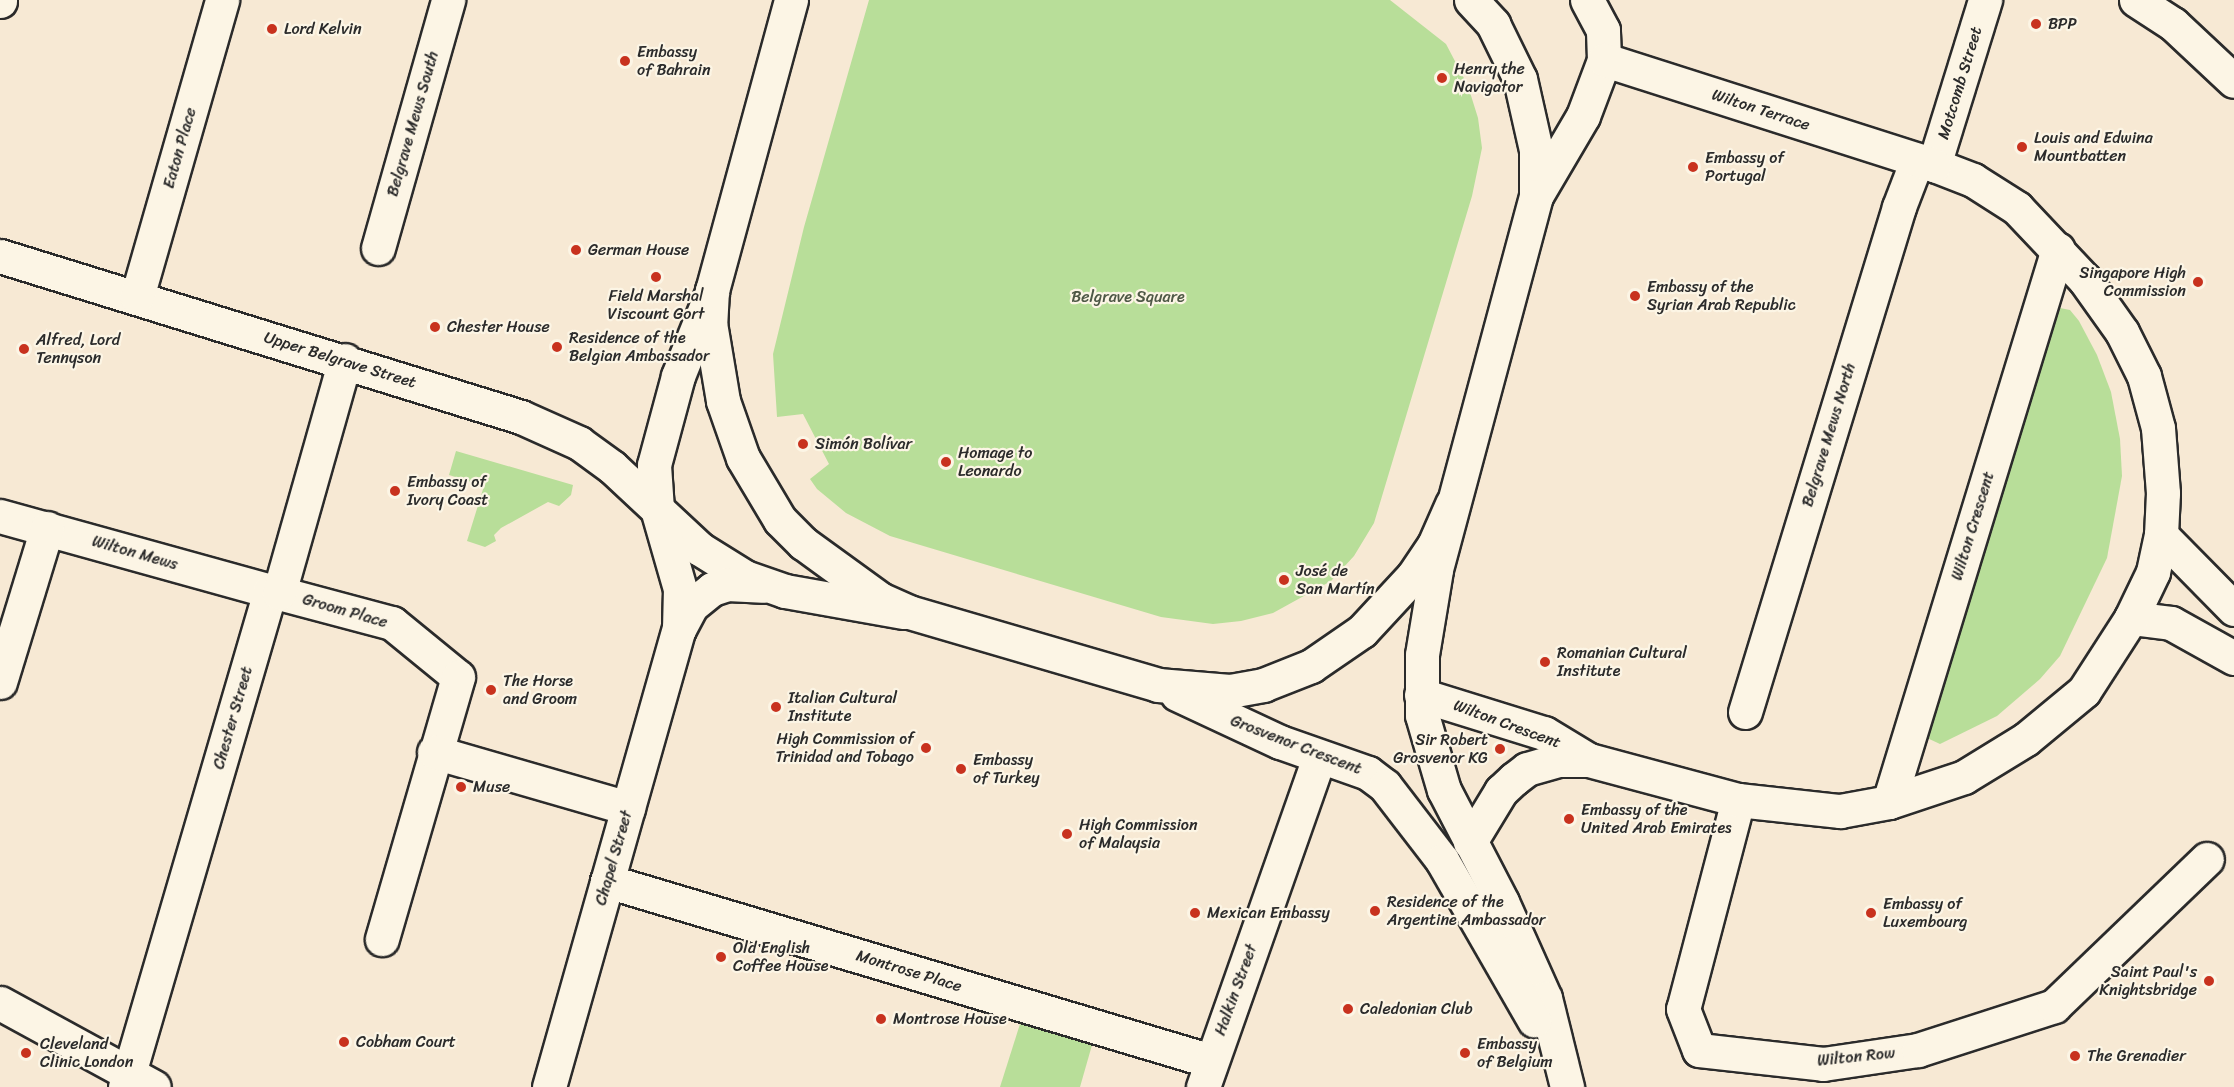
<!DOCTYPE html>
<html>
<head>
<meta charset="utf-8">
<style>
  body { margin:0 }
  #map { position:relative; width:2234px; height:1087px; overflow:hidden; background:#f7e9d4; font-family:Sriracha,sans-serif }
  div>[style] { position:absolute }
  .green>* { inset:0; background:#b8de99 }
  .roads { filter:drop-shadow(2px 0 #2b2b2b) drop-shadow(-2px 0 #2b2b2b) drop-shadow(0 2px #2b2b2b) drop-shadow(0 -2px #2b2b2b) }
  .street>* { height:33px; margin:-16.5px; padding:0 16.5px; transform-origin:16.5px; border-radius:16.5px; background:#fcf5e5 }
  .secondary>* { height:33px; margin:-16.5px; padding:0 16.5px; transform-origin:16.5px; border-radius:16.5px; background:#fcf5e5 }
  .dots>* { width:16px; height:16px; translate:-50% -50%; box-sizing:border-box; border:3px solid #fcf5e5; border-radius:50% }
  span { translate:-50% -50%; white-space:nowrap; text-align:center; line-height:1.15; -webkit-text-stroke:4.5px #fcf5e5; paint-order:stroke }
  .poi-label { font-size:16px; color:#2b2b2b }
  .left { translate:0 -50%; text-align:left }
  .right { translate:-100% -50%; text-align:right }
  .street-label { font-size:16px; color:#2b2b2b }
  .park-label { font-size:16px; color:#4e5846 }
</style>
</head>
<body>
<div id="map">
  <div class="green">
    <i style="clip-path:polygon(869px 0,1390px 0,1446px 44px,1468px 86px,1478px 118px,1482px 148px,1472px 196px,1374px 523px,1354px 556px,1331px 581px,1273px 613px,1241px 621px,1213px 624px,1161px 617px,890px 536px,846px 513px,817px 489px,810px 479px,829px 464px,803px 414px,777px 417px,773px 354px,804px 227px)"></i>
    <i style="clip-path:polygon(2060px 308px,2070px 310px,2079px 321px,2097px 355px,2111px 392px,2120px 439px,2122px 476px,2107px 558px,2060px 656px,2040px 679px,1997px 716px,1940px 744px,1925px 737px)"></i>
    <i style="clip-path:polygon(456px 451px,573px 485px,571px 495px,559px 506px,548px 502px,501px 528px,494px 535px,496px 541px,485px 547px,467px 541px,484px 486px,449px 475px)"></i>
    <i style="clip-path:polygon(1020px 1024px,1092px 1045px,1080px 1087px,1000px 1087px)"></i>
  </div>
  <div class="roads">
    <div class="street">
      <i style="left:2136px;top:0;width:44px;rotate:33deg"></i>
      <i style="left:2173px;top:24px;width:83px;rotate:43.1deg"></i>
      <i style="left:0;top:1px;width:1px;rotate:-90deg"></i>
      <i style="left:1934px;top:165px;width:173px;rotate:-72.8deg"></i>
      <i style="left:1536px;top:196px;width:93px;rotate:-59.6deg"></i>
      <i style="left:1583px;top:116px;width:60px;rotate:-69.4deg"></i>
      <i style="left:1604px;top:60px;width:30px;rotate:-92deg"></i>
      <i style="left:1603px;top:30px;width:34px;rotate:-118deg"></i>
      <i style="left:378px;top:248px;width:258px;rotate:-74.2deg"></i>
      <i style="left:0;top:256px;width:545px;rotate:17.17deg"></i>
      <i style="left:521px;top:417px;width:64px;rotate:24.1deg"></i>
      <i style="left:579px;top:443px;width:41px;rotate:36deg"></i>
      <i style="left:612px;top:467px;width:120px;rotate:43deg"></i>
      <i style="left:700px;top:549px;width:53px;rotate:31.9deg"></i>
      <i style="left:745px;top:577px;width:42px;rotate:19.3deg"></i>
      <i style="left:785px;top:591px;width:120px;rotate:10.1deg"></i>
      <i style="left:137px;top:297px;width:309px;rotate:-74deg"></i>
      <i style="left:0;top:516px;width:280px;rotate:15.5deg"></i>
      <i style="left:2161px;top:535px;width:104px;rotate:45.4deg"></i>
      <i style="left:279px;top:593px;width:117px;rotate:14.9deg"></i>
      <i style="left:392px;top:623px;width:85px;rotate:39.3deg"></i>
      <i style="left:458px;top:677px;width:273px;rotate:106.2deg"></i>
      <i style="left:2131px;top:618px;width:40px;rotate:7.1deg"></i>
      <i style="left:2171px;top:623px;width:72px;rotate:29.1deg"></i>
      <i style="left:679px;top:629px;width:26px;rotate:-62deg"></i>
      <i style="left:691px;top:606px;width:27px;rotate:-39deg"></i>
      <i style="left:712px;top:589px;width:16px;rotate:-18deg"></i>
      <i style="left:727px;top:584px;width:35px;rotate:3deg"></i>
      <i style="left:0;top:682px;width:161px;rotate:-73deg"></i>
      <i style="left:1421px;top:695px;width:129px;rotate:17.2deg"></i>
      <i style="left:1544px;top:733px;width:52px;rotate:31deg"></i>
      <i style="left:1745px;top:712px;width:528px;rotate:-73.04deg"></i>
      <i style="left:1899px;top:207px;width:50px;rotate:-69deg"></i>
      <i style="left:434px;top:752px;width:202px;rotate:16.1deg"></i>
      <i style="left:1738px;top:800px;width:216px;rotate:104.7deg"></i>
      <i style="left:1683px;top:1009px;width:44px;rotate:68.7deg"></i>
      <i style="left:1699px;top:1050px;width:125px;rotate:6.4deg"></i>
      <i style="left:1823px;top:1064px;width:96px;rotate:-8.4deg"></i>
      <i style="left:1918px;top:1050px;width:143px;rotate:-17.9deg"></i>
      <i style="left:2054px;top:1006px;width:212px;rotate:-43.9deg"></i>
      <i style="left:1889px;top:802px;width:578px;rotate:-73.01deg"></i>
      <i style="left:1470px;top:842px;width:60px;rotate:-58.7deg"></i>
      <i style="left:1501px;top:791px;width:18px;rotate:-43deg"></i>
      <i style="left:1514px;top:779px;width:16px;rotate:-38deg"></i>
      <i style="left:1527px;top:769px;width:33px;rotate:-16deg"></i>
      <i style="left:1559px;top:760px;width:30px"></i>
      <i style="left:1589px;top:760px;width:154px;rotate:15deg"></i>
      <i style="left:1738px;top:800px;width:103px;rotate:6.2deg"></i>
      <i style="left:1840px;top:811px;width:50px;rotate:-10.4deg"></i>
      <i style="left:1889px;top:802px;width:79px;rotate:-18.4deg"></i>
      <i style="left:1964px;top:777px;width:73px;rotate:-31.5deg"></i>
      <i style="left:2026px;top:739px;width:75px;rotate:-39.6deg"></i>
      <i style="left:2084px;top:691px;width:87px;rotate:-57.2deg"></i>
      <i style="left:2131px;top:618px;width:51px;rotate:-64.4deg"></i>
      <i style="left:2153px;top:572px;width:38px;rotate:-78deg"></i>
      <i style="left:2161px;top:535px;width:42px;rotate:-87.3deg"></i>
      <i style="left:2163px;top:493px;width:65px;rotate:-94.4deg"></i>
      <i style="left:2158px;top:428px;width:54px;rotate:-105.1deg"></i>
      <i style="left:2144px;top:376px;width:49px;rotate:-116.6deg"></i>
      <i style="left:2122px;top:332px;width:64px;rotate:-125.4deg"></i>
      <i style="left:2085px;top:280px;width:99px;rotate:-133.4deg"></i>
      <i style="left:2017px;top:208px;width:52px;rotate:-147.5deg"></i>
      <i style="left:1973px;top:180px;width:42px;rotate:-159deg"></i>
      <i style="left:1934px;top:165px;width:346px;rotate:-162.3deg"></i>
      <i style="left:607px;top:881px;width:630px;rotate:16.59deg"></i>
      <i style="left:0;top:1003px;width:175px;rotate:28.6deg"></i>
      <i style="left:125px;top:1087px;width:517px;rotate:-73.7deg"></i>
      <i style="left:270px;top:591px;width:9px;rotate:13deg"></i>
      <i style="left:279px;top:593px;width:242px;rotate:-74.2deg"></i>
      <i style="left:549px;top:1087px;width:476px;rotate:-74.2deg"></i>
      <i style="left:679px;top:629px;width:40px;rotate:-88.6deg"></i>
      <i style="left:680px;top:589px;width:83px;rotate:-106deg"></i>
      <i style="left:657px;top:509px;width:44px;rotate:-93.9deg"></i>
      <i style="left:654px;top:465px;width:92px;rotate:-74.9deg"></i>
      <i style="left:678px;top:376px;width:91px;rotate:-68deg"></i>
      <i style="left:1203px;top:1087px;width:350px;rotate:-70.6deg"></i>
    </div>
    <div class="secondary">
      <i style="left:791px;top:0;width:301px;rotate:105.2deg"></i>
      <i style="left:712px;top:290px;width:33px;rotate:93deg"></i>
      <i style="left:710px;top:323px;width:79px;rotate:80.5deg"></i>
      <i style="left:723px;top:401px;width:60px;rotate:70.7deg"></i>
      <i style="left:743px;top:458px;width:72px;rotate:59.2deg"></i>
      <i style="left:780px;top:520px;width:33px;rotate:45deg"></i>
      <i style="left:803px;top:543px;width:95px;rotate:36deg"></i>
      <i style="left:880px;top:599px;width:32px;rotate:24deg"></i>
      <i style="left:909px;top:612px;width:259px;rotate:16.3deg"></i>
      <i style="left:1158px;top:685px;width:72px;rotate:4.8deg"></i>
      <i style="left:1230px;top:691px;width:34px;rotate:-10deg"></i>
      <i style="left:1263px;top:685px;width:52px;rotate:-21.6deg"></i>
      <i style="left:1311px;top:666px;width:62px;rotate:-34.5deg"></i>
      <i style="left:1362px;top:631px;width:75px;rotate:-47.2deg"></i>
      <i style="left:1413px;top:576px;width:37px;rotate:-56deg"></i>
      <i style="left:1434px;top:545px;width:45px;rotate:-66.3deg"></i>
      <i style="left:1471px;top:0;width:33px;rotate:47deg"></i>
      <i style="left:1493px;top:24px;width:61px;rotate:63.9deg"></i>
      <i style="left:1520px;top:79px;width:73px;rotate:77.3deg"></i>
      <i style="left:1536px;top:150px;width:46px;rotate:90deg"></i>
      <i style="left:1536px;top:196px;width:387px;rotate:105deg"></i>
      <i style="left:1436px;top:570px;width:86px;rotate:99.4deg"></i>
      <i style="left:1422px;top:655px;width:60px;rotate:90deg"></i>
      <i style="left:1422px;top:715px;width:78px;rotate:73.7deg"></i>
      <i style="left:1444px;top:790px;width:126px;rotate:62.6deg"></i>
      <i style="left:1502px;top:902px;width:105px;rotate:65.9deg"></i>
      <i style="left:1545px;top:998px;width:92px;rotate:76.1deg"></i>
      <i style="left:1177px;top:694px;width:114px;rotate:25deg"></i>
      <i style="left:1280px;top:742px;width:93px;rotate:19.4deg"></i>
      <i style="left:1368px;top:773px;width:21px;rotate:37deg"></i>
      <i style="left:1385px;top:786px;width:93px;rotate:52.4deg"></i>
      <i style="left:1442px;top:860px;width:185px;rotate:60.1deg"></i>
    </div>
  </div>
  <div class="dots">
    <i style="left:2036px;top:24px;background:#c8321e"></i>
    <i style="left:272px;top:29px;background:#c8321e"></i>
    <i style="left:625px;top:61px;background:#c8321e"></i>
    <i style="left:1442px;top:78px;background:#c8321e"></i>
    <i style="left:2022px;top:147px;background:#c8321e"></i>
    <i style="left:1693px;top:167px;background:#c8321e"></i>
    <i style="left:576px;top:250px;background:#c8321e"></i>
    <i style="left:656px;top:277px;background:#c8321e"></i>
    <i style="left:2198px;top:282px;background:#c8321e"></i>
    <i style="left:1635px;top:296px;background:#c8321e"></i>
    <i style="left:435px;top:327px;background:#c8321e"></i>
    <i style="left:557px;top:347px;background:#c8321e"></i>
    <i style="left:24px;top:349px;background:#c8321e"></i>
    <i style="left:803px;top:444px;background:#c8321e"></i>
    <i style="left:946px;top:462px;background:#c8321e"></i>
    <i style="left:395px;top:491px;background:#c8321e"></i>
    <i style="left:1284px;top:580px;background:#c8321e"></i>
    <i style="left:1545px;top:662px;background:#c8321e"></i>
    <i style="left:491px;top:690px;background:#c8321e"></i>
    <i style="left:776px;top:707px;background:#c8321e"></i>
    <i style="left:926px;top:748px;background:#c8321e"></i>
    <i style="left:1500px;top:749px;background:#c8321e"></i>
    <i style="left:961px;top:769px;background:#c8321e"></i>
    <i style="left:461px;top:787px;background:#c8321e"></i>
    <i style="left:1569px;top:819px;background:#c8321e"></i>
    <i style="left:1067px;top:834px;background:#c8321e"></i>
    <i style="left:1375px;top:911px;background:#c8321e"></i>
    <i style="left:1195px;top:913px;background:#c8321e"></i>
    <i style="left:1871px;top:913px;background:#c8321e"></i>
    <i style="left:721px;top:957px;background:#c8321e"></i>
    <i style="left:2209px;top:981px;background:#c8321e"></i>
    <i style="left:1348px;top:1009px;background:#c8321e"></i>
    <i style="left:881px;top:1019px;background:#c8321e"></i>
    <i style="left:344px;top:1042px;background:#c8321e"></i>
    <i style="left:26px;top:1053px;background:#c8321e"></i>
    <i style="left:1465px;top:1053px;background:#c8321e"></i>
    <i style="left:2075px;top:1056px;background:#c8321e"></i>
  </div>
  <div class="poi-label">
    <span class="left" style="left:2048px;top:24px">BPP</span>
    <span class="left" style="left:284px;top:29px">Lord Kelvin</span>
    <span class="left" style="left:637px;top:61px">Embassy<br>of Bahrain</span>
    <span class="left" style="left:1454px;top:78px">Henry the<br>Navigator</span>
    <span class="left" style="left:2034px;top:147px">Louis and Edwina<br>Mountbatten</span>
    <span class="left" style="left:1705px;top:167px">Embassy of<br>Portugal</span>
    <span class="left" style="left:588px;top:250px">German House</span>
    <span class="right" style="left:2186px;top:282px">Singapore High<br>Commission</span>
    <span class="left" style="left:1647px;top:296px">Embassy of the<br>Syrian Arab Republic</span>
    <span style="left:656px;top:305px">Field Marshal<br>Viscount Gort</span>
    <span class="left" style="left:447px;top:327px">Chester House</span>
    <span class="left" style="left:569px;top:347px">Residence of the<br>Belgian Ambassador</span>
    <span class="left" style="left:36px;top:349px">Alfred, Lord<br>Tennyson</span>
    <span class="left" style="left:815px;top:444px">Simón Bolívar</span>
    <span class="left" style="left:958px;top:462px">Homage to<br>Leonardo</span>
    <span class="left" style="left:407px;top:491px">Embassy of<br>Ivory Coast</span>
    <span class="left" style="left:1296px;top:580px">José de<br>San Martín</span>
    <span class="left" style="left:1557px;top:662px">Romanian Cultural<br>Institute</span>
    <span class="left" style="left:503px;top:690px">The Horse<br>and Groom</span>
    <span class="left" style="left:788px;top:707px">Italian Cultural<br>Institute</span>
    <span class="right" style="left:914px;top:748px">High Commission of<br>Trinidad and Tobago</span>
    <span class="right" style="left:1488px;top:749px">Sir Robert<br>Grosvenor KG</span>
    <span class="left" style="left:973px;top:769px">Embassy<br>of Turkey</span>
    <span class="left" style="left:473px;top:787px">Muse</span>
    <span class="left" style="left:1581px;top:819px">Embassy of the<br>United Arab Emirates</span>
    <span class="left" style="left:1079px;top:834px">High Commission<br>of Malaysia</span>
    <span class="left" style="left:1387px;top:911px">Residence of the<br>Argentine Ambassador</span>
    <span class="left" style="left:1883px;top:913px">Embassy of<br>Luxembourg</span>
    <span class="left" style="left:1207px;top:913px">Mexican Embassy</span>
    <span class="left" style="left:733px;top:957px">Old English<br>Coffee House</span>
    <span class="right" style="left:2197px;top:981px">Saint Paul's<br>Knightsbridge</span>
    <span class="left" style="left:1360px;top:1009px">Caledonian Club</span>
    <span class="left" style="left:893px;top:1019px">Montrose House</span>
    <span class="left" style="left:356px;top:1042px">Cobham Court</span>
    <span class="left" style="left:40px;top:1053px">Cleveland<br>Clinic London</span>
    <span class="left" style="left:1477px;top:1053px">Embassy<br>of Belgium</span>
    <span class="left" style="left:2087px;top:1056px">The Grenadier</span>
  </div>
  <div class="street-label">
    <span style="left:1960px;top:83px;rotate:-73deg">Motcomb Street</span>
    <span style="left:1761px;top:110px;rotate:18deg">Wilton Terrace</span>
    <span style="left:413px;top:124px;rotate:-74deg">Belgrave Mews South</span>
    <span style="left:180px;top:148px;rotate:-74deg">Eaton Place</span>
    <span style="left:340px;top:360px;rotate:17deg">Upper Belgrave Street</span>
    <span style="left:1829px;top:435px;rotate:-73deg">Belgrave Mews North</span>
    <span style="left:1973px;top:526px;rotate:-73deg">Wilton Crescent</span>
    <span style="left:135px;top:553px;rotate:16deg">Wilton Mews</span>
    <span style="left:345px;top:611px;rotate:16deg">Groom Place</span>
    <span style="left:233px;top:718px;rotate:-74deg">Chester Street</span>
    <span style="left:1507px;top:724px;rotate:20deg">Wilton Crescent</span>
    <span style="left:1296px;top:745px;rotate:21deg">Grosvenor Crescent</span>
    <span style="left:614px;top:858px;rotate:-74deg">Chapel Street</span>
    <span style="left:909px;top:971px;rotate:17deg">Montrose Place</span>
    <span style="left:1236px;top:990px;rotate:-70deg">Halkin Street</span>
    <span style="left:1856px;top:1057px;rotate:-6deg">Wilton Row</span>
  </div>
  <div class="park-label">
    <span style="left:1128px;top:297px">Belgrave Square</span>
  </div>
</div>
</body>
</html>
